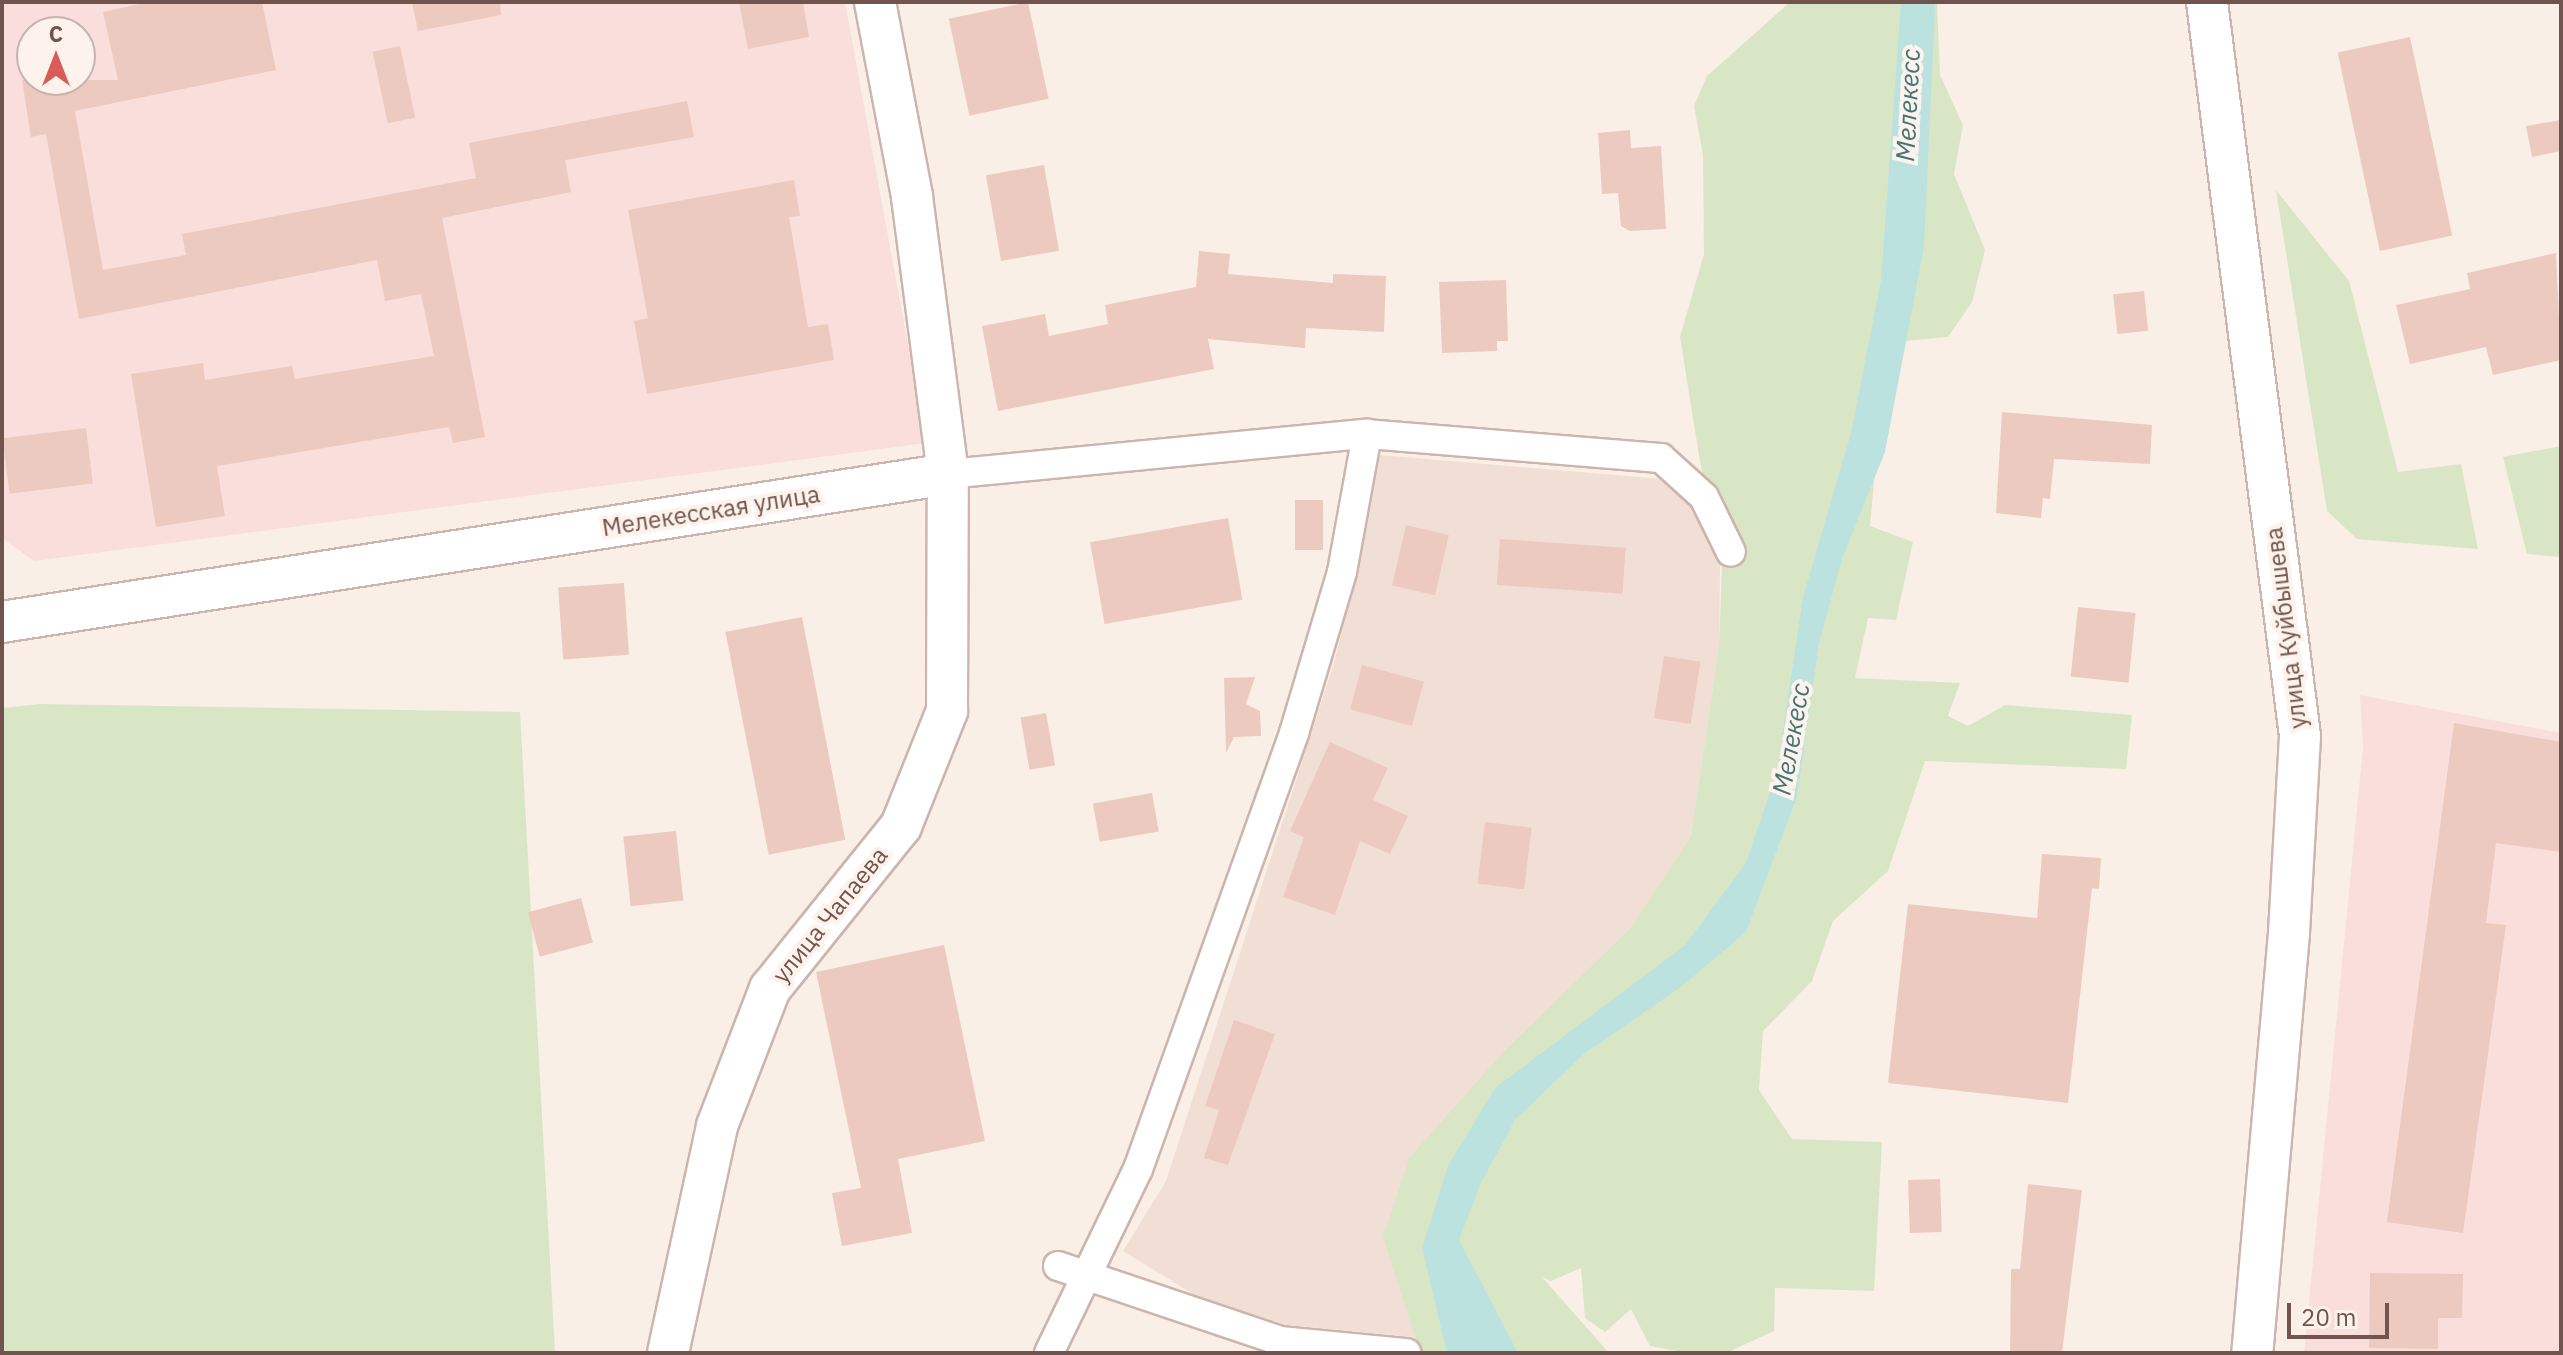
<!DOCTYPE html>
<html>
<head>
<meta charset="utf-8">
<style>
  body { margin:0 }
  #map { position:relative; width:2563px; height:1355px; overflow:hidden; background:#faefe6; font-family:"IBM Plex Sans",sans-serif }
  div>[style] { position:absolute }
  .residential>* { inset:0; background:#f1dfd5 }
  .commercial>* { inset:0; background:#f9dedb }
  .green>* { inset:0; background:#d9e6c6 }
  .water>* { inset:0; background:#bce2e0 }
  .building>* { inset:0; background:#edcac0; transform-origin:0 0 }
  .roads { filter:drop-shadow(2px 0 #cbb5ad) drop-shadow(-2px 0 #cbb5ad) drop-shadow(0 2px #cbb5ad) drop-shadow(0 -2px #cbb5ad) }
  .street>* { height:28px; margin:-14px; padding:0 14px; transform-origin:14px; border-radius:14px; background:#fff }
  .secondary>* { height:40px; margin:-20px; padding:0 20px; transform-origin:20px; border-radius:20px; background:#fff }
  span { translate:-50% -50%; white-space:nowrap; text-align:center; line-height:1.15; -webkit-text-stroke:8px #fdf3ec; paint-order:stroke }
  .street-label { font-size:24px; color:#71544d }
  .water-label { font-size:26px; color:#427574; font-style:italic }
  .frame { position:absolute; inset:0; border:4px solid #71544d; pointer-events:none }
  .north { position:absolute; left:16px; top:16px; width:80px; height:80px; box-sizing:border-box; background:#fdf3ec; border:2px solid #c5b3ac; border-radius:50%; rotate:0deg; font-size:22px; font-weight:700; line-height:32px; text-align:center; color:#71544d }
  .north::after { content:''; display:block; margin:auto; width:28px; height:36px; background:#d85c57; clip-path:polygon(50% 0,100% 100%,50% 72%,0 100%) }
  .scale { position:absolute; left:2287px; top:1303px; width:102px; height:36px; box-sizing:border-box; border:4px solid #71544d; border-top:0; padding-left:10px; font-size:24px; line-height:28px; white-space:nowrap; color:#71544d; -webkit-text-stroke:6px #fdf3ec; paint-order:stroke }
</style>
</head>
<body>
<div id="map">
  <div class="residential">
    <i style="clip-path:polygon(1380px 455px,1721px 484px,1719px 646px,1691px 836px,1631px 927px,1505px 1050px,1396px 1255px,1415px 1337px,1287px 1325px,1203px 1300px,1123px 1251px,1166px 1181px,1335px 660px)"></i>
  </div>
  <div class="commercial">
    <i style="clip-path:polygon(evenodd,2px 2px,845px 2px,926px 443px,34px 561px,2px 538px,2px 2px,32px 32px,80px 32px,80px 80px,32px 80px,32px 32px)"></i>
    <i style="clip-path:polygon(2360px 695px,2561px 733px,2561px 1353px,2304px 1353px,2363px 748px)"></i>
  </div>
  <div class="green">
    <i style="clip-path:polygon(1790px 2px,1937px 2px,1940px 75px,1963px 125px,1954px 174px,1985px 250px,1972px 302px,1948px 337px,1905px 341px,1879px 428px,1870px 526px,1913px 542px,1896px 620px,1868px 618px,1855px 678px,1960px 683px,1948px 716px,1968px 726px,2005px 705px,2132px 715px,2126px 769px,1925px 761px,1888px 871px,1833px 921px,1812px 981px,1763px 1031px,1759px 1090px,1792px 1139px,1882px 1142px,1874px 1291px,1775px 1288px,1774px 1331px,1726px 1353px,1688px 1353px,1650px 1346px,1631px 1309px,1605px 1332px,1585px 1318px,1581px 1268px,1551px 1281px,1542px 1277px,1609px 1353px,1420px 1353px,1383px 1237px,1409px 1158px,1505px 1050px,1631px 927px,1691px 836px,1719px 646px,1723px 537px,1701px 468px,1680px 337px,1704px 254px,1703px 155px,1694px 106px,1707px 76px)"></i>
    <i style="clip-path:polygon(2276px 190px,2349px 281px,2398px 472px,2461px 464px,2478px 549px,2357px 539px,2327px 511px)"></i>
    <i style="clip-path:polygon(2561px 446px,2561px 557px,2527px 554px,2503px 457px)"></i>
    <i style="clip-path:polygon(40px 704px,520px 712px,555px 1353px,2px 1353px,2px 708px)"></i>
  </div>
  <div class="water">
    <i style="clip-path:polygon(1901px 2px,1934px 2px,1935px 10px,1924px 247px,1885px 452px,1842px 559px,1819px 643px,1797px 797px,1746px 932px,1681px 987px,1584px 1054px,1515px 1120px,1480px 1185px,1459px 1240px,1518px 1353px,1447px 1353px,1422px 1248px,1448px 1166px,1495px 1088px,1685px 945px,1746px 863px,1777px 771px,1803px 597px,1851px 433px,1881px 280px)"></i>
  </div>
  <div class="building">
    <i style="clip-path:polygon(149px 2px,262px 2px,276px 70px,75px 111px,103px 270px,186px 255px,182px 234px,476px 178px,469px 143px,687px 101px,694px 137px,565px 160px,571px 192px,442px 218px,485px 437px,453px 443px,449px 427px,217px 466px,225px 516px,156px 527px,131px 374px,203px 363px,205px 380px,292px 366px,295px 379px,434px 356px,421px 294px,385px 301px,377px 260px,79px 319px,46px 134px,31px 137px,22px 80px,118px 80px,103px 12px)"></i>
    <i style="clip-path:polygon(412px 2px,500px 2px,501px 15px,418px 31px)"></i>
    <i style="clip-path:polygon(739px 2px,803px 2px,809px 37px,748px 49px)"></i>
    <i style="left:1028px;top:2px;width:99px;height:81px;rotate:78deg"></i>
    <i style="left:2410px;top:37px;width:203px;height:74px;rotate:78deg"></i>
    <i style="left:400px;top:46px;width:73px;height:28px;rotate:78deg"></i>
    <i style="clip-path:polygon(2561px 120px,2561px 151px,2532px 157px,2526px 126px)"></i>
    <i style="clip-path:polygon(1630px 130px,1631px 148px,1661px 146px,1666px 229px,1630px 231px,1621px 226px,1618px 193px,1602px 194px,1598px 133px)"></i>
    <i style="left:1044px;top:165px;width:87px;height:59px;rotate:80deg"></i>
    <i style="clip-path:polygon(794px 180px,800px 216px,789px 217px,808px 327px,828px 324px,834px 360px,647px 394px,634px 321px,648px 318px,628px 210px)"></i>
    <i style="clip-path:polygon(1199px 251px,1230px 254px,1228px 274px,1333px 283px,1333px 274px,1386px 276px,1384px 332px,1306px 328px,1305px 348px,1208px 339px,1214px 369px,998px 411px,982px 326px,1045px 314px,1049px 336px,1108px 324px,1105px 305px,1196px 287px)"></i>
    <i style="clip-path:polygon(2556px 253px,2561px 360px,2493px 375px,2486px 347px,2410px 364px,2396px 305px,2470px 289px,2467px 273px)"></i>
    <i style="clip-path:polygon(1506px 280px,1508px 341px,1497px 341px,1497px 351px,1442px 353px,1439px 282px)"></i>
    <i style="left:2144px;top:291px;width:40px;height:31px;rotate:84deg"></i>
    <i style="clip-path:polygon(2002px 412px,2152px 425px,2150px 464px,2054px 459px,2050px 499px,2043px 498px,2041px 518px,1996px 513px)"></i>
    <i style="left:86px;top:428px;width:56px;height:84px;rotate:83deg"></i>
    <i style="left:1295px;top:500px;width:28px;height:50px"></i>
    <i style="left:1228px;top:518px;width:83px;height:140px;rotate:80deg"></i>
    <i style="left:1406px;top:525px;width:44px;height:62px;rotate:13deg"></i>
    <i style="left:1500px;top:539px;width:126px;height:46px;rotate:4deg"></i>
    <i style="left:624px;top:583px;width:72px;height:66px;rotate:86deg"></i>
    <i style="left:2078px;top:607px;width:58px;height:70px;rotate:6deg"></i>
    <i style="left:802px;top:617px;width:227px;height:78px;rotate:79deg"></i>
    <i style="left:1664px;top:656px;width:37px;height:63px;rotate:9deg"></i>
    <i style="left:1362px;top:665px;width:64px;height:46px;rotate:15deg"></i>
    <i style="clip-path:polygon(1255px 677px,1246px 704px,1260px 711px,1261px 736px,1234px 737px,1226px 753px,1224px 678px)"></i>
    <i style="left:1046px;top:713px;width:53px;height:26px;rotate:80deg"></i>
    <i style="clip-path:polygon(2454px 723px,2561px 742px,2561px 852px,2496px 843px,2486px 923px,2506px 925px,2463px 1233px,2387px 1222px)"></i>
    <i style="clip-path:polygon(1330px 742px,1388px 768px,1373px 800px,1408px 816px,1390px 854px,1360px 841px,1335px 915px,1283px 897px,1304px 837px,1290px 831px)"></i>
    <i style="left:1152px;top:793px;width:39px;height:60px;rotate:80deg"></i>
    <i style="left:1485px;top:822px;width:47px;height:62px;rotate:7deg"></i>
    <i style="left:676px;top:831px;width:70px;height:53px;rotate:84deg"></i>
    <i style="clip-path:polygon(2042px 854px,2101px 858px,2099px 889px,2092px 888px,2068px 1103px,1888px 1083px,1908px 904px,2037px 918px)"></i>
    <i style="left:581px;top:898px;width:46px;height:55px;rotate:75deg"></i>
    <i style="clip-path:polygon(944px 945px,985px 1141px,898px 1159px,912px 1233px,842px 1246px,832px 1193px,861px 1188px,816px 972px)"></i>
    <i style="clip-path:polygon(1234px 1020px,1275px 1034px,1228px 1165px,1204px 1158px,1219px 1110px,1205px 1106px)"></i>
    <i style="left:1940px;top:1179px;width:53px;height:32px;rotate:88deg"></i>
    <i style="clip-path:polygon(2028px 1184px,2082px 1190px,2062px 1353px,2010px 1353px,2011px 1269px,2020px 1269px)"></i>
    <i style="clip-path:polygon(2370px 1273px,2463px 1274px,2462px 1318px,2438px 1318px,2438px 1349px,2369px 1348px)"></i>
  </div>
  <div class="roads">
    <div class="street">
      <i style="left:948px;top:474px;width:421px;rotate:-5.5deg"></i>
      <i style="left:1058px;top:1266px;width:235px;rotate:18.6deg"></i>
      <i style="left:1281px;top:1341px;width:126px;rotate:5.5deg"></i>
      <i style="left:1049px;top:1353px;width:204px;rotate:-64.2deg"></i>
      <i style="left:1138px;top:1169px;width:463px;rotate:-70.3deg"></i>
      <i style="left:1294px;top:733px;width:168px;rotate:-73.4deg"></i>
      <i style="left:1342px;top:572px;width:140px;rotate:-79.7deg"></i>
      <i style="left:1367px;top:434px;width:295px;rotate:4.7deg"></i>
      <i style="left:1661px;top:458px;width:58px;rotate:42.2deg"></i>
      <i style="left:1704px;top:497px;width:61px;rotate:63.9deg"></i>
    </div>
    <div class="secondary">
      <i style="left:2207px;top:2px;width:740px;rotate:82.78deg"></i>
      <i style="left:2300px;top:736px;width:197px;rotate:93.2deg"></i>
      <i style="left:2289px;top:933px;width:422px;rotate:95deg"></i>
      <i style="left:2px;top:622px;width:958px;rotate:-8.89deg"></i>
      <i style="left:668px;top:1353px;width:232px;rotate:-77.8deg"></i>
      <i style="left:717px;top:1126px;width:147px;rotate:-68.9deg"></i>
      <i style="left:770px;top:989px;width:209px;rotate:-51.2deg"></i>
      <i style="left:901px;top:826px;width:124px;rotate:-68.2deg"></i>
      <i style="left:947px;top:711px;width:237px;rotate:-89.8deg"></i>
      <i style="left:948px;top:474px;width:280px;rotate:-97.4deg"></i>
      <i style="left:912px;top:196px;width:197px;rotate:-100.8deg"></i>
    </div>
  </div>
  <div class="street-label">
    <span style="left:711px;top:511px;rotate:-9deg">Мелекесская улица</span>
    <span style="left:2286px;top:628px;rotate:-97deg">улица Куйбышева</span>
    <span style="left:830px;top:915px;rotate:-51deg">улица Чапаева</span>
  </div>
  <div class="water-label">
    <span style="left:1908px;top:105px;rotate:-87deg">Мелекесс</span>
    <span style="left:1791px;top:739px;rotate:-80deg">Мелекесс</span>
  </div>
  <div class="frame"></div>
  <div class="north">С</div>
  <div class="scale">20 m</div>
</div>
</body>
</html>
